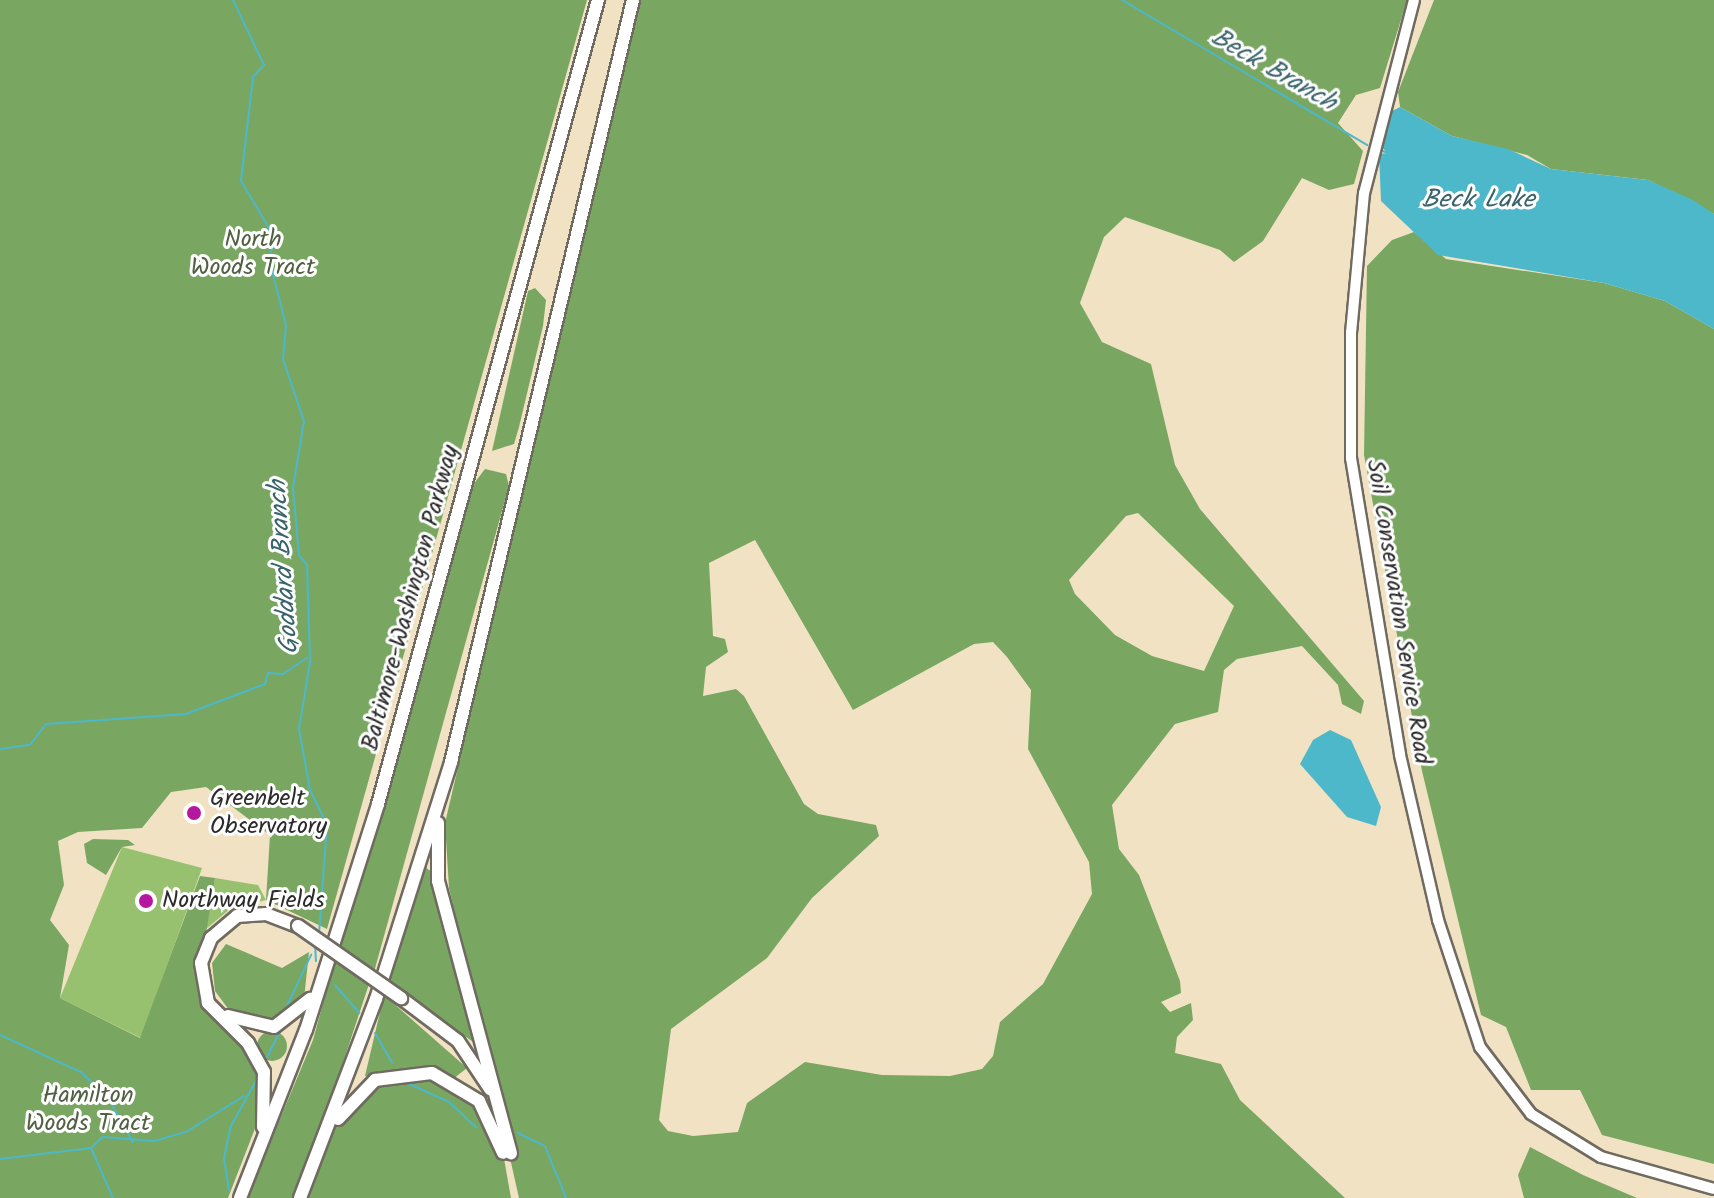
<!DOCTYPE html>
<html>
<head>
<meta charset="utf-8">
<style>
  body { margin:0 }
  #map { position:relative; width:1714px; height:1198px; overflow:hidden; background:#f1e2c4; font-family:Kalam,sans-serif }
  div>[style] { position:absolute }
  .green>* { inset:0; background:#97c16e }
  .forest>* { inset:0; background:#79a761 }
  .round { border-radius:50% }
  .water>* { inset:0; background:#4db8c9 }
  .stream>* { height:2px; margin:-1px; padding:0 1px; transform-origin:1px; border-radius:1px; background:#4db8c9 }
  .roads { filter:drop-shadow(2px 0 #706b61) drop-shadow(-2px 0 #706b61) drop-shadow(0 2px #706b61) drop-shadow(0 -2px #706b61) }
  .major>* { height:10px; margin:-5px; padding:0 5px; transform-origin:5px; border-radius:5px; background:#fff }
  .highway>* { height:12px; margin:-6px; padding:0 6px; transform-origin:6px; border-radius:6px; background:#fff }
  .bridges { filter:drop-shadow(2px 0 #706b61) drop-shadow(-2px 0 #706b61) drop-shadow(0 2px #706b61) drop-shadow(0 -2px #706b61) }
  .highway-bridge>* { height:12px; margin:-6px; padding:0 6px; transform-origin:6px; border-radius:6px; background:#fff }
  .dots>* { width:22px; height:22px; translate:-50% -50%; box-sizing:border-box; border:4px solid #fff; border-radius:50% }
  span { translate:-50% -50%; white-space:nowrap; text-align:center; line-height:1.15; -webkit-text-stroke:6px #fff; paint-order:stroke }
  .park-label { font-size:24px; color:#516042 }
  .street-label { font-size:24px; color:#2b2b2b }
  .poi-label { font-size:24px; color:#2b2b2b }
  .left { translate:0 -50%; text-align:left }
  .water-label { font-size:26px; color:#39636a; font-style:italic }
</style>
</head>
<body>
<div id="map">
  <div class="green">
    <i style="clip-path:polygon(122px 847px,202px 868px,141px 1038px,60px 998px)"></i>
    <i style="clip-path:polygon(215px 878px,258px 885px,266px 900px,230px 909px,206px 929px)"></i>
  </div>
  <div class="forest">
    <i style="clip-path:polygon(0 0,587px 0,327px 929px,266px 900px,270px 835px,206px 787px,171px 792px,142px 828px,78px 832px,58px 841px,64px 885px,50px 920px,69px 945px,60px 998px,140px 1038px,200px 876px,215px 878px,197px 989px,259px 1068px,261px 1113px,228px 1198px,0 1198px)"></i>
    <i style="clip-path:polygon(evenodd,638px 0,1407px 0,1380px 88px,1356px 95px,1338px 123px,1363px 151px,1354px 184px,1329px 190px,1302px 178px,1263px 241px,1234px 262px,1220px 250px,1125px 217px,1104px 237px,1080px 303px,1102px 342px,1151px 364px,1175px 465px,1200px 509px,1364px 701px,1361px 714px,1342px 704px,1338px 685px,1302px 646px,1237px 659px,1224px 670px,1218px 712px,1175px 724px,1112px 805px,1119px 849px,1139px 875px,1180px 981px,1181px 993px,1161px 1002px,1170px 1012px,1191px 1003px,1193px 1020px,1177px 1037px,1175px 1053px,1221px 1064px,1240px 1100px,1345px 1198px,519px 1198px,449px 888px,445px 823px,638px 0,1138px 513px,1234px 606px,1204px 671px,1152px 656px,1115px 635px,1075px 594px,1069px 580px,1126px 516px,1138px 513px,638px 0,755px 540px,853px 710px,974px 644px,993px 642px,1007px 657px,1031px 690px,1028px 749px,1089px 862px,1092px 894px,1043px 984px,1000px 1022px,993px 1056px,982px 1069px,950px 1076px,882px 1075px,805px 1062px,747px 1103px,738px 1132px,693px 1136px,668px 1131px,659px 1120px,671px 1029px,767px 958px,812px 898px,879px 836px,876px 825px,818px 814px,804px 804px,744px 696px,736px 689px,703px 696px,706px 667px,728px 652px,725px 639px,713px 636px,709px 563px,755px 540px)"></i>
    <i style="clip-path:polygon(1434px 0,1714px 0,1714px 214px,1648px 180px,1551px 169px,1527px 155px,1452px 136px,1400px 107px,1398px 92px)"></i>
    <i style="clip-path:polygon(1414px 232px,1446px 259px,1604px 283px,1665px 301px,1714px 329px,1714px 1164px,1602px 1135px,1580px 1090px,1531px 1090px,1506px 1027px,1481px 1015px,1422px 771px,1364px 455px,1367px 266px,1392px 240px)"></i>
    <i style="clip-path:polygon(535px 288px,546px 300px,543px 326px,519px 427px,514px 444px,492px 451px,528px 291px)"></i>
    <i style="clip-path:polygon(485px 469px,506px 474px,509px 486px,374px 972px,339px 948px,469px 490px)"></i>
    <i style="clip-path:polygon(93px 839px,128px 840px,135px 845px,122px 847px,106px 875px,87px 863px,84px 844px)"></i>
    <i style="clip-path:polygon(425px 867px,432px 872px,480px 1047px,389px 981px)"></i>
    <i style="clip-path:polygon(226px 944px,282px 968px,309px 952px,304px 999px,275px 1020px,229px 1010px,215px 991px,212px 963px)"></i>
    <i style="clip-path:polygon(335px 960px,369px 984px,329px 1105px,320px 1158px,339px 1117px,380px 1077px,365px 1076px,384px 995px,467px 1068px,453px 1079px,467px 1089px,503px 1153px,511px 1198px,247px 1198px,313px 1040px)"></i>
    <i class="round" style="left:257px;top:1031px;width:30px;height:30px"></i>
    <i style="clip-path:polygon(1530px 1147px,1583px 1175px,1637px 1198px,1524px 1198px,1518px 1175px)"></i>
  </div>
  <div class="water">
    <i style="clip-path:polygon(1400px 107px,1452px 136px,1508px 149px,1551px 169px,1648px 180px,1693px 200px,1714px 214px,1714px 329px,1665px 301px,1604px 283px,1438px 255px,1381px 201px,1379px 154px,1387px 153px,1381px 146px,1390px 112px)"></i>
    <i style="clip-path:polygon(1330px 730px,1351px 740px,1381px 807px,1376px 826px,1347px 817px,1300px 764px,1313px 740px)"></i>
  </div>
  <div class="stream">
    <i style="left:233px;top:0;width:72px;rotate:64.5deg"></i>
    <i style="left:264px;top:65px;width:16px;rotate:133deg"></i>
    <i style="left:253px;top:77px;width:105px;rotate:96.6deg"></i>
    <i style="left:241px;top:181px;width:66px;rotate:59.2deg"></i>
    <i style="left:275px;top:238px;width:22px;rotate:106deg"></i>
    <i style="left:269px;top:259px;width:68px;rotate:75.6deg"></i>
    <i style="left:286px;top:325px;width:34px;rotate:95deg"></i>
    <i style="left:283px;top:359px;width:65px;rotate:71.3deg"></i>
    <i style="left:304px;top:421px;width:68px;rotate:99.3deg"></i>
    <i style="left:293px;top:488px;width:67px;rotate:84.9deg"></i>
    <i style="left:299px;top:555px;width:13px;rotate:51deg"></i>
    <i style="left:307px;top:565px;width:97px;rotate:88.2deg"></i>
    <i style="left:310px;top:662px;width:68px;rotate:99.3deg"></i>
    <i style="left:299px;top:729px;width:62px;rotate:79.8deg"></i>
    <i style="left:310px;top:790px;width:39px;rotate:64deg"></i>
    <i style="left:327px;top:825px;width:109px;rotate:94.2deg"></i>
    <i style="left:1122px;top:0;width:285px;rotate:30.6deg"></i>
    <i style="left:1380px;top:150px;width:9px;rotate:21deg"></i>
    <i style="left:0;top:749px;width:30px;rotate:-8deg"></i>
    <i style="left:30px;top:745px;width:26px;rotate:-53deg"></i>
    <i style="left:46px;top:724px;width:140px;rotate:-4.1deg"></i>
    <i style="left:186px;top:714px;width:85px;rotate:-20.8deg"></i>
    <i style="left:265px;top:684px;width:11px;rotate:-75deg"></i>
    <i style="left:268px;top:673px;width:15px;rotate:4deg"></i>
    <i style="left:283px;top:674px;width:29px;rotate:-34deg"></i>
    <i style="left:315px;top:943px;width:18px;rotate:87deg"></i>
    <i style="left:335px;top:985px;width:37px;rotate:49deg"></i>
    <i style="left:286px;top:1008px;width:59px;rotate:-64.7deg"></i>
    <i style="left:375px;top:1033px;width:34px;rotate:60deg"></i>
    <i style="left:0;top:1035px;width:89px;rotate:24.6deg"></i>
    <i style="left:81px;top:1072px;width:41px;rotate:45deg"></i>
    <i style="left:110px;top:1101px;width:47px;rotate:60.7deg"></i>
    <i style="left:267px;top:1057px;width:27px;rotate:-63deg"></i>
    <i style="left:405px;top:1082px;width:48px;rotate:24.4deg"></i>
    <i style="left:449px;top:1102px;width:37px;rotate:43deg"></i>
    <i style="left:518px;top:1133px;width:30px;rotate:26deg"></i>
    <i style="left:545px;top:1146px;width:56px;rotate:68deg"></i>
    <i style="left:91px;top:1148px;width:55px;rotate:66.3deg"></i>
    <i style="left:0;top:1159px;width:92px;rotate:-6.9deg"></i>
    <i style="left:91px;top:1148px;width:16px;rotate:-43deg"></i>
    <i style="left:103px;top:1137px;width:51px;rotate:4.5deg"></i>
    <i style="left:154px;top:1141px;width:33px;rotate:-16deg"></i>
    <i style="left:186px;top:1132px;width:68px;rotate:-31.8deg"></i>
    <i style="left:229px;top:1190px;width:32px;rotate:-99deg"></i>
    <i style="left:224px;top:1158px;width:33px;rotate:-78deg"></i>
    <i style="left:231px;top:1126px;width:56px;rotate:-61.1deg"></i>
  </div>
  <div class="roads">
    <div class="major">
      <i style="left:1414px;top:0;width:199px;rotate:104.5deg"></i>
      <i style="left:1364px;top:193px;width:140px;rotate:95.3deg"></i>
      <i style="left:1351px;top:332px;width:126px;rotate:90deg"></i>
      <i style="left:1351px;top:458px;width:301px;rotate:80.6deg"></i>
      <i style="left:1400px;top:755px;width:169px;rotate:77deg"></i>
      <i style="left:1438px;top:920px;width:134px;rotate:71.7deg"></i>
      <i style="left:1480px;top:1047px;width:84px;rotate:52.7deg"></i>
      <i style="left:1531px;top:1114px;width:82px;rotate:31.6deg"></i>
      <i style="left:1601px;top:1157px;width:117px;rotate:15.8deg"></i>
    </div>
    <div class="highway">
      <i style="left:438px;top:823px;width:58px;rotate:90deg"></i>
      <i style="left:438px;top:881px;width:282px;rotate:75deg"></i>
      <i style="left:401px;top:998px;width:71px;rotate:37deg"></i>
      <i style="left:458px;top:1041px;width:58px;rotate:56.3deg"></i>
      <i style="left:228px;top:1016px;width:47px;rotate:13.4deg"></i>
      <i style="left:274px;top:1027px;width:46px;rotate:-37.9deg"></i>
      <i style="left:338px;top:1119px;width:54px;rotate:-46.5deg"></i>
      <i style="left:375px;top:1080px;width:57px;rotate:-7deg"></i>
      <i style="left:432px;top:1073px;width:55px;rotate:30.8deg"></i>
      <i style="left:479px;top:1101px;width:57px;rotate:65.2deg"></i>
      <i style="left:263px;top:1127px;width:55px;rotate:-89deg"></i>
      <i style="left:264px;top:1072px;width:33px;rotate:-119deg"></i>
      <i style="left:248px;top:1043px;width:57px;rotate:-135deg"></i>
      <i style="left:208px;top:1003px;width:41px;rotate:-99.9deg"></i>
      <i style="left:201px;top:963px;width:27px;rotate:-68deg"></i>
      <i style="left:211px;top:938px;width:34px;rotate:-40deg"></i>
      <i style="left:237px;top:916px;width:29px;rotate:-4deg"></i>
      <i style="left:266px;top:914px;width:34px;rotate:21deg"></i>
      <i style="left:240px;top:1198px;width:180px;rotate:-68.6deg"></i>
      <i style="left:306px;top:1030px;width:237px;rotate:-72.3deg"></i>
      <i style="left:378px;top:804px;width:834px;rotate:-74.7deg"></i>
      <i style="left:300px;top:1198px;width:213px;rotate:-69.1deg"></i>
      <i style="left:376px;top:999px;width:249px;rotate:-72.4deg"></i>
      <i style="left:451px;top:762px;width:783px;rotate:-76.57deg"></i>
    </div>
  </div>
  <div class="bridges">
    <div class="highway-bridge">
      <i style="left:298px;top:926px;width:126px;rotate:35deg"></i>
    </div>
  </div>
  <div class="dots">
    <i style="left:194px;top:813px;background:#b5179e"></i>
    <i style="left:146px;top:901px;background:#b5179e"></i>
  </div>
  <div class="park-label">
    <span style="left:253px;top:254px">North<br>Woods Tract</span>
    <span style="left:88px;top:1110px">Hamilton<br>Woods Tract</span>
  </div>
  <div class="street-label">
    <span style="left:411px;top:598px;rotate:-75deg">Baltimore-Washington Parkway</span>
    <span style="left:1398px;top:612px;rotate:81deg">Soil Conservation Service Road</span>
  </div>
  <div class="poi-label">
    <span class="left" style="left:210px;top:813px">Greenbelt<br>Observatory</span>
    <span class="left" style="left:162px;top:901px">Northway Fields</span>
  </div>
  <div class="water-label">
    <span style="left:1273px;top:71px;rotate:30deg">Beck Branch</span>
    <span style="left:1478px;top:201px">Beck Lake</span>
    <span style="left:285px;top:567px;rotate:-94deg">Goddard Branch</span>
  </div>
</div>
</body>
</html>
